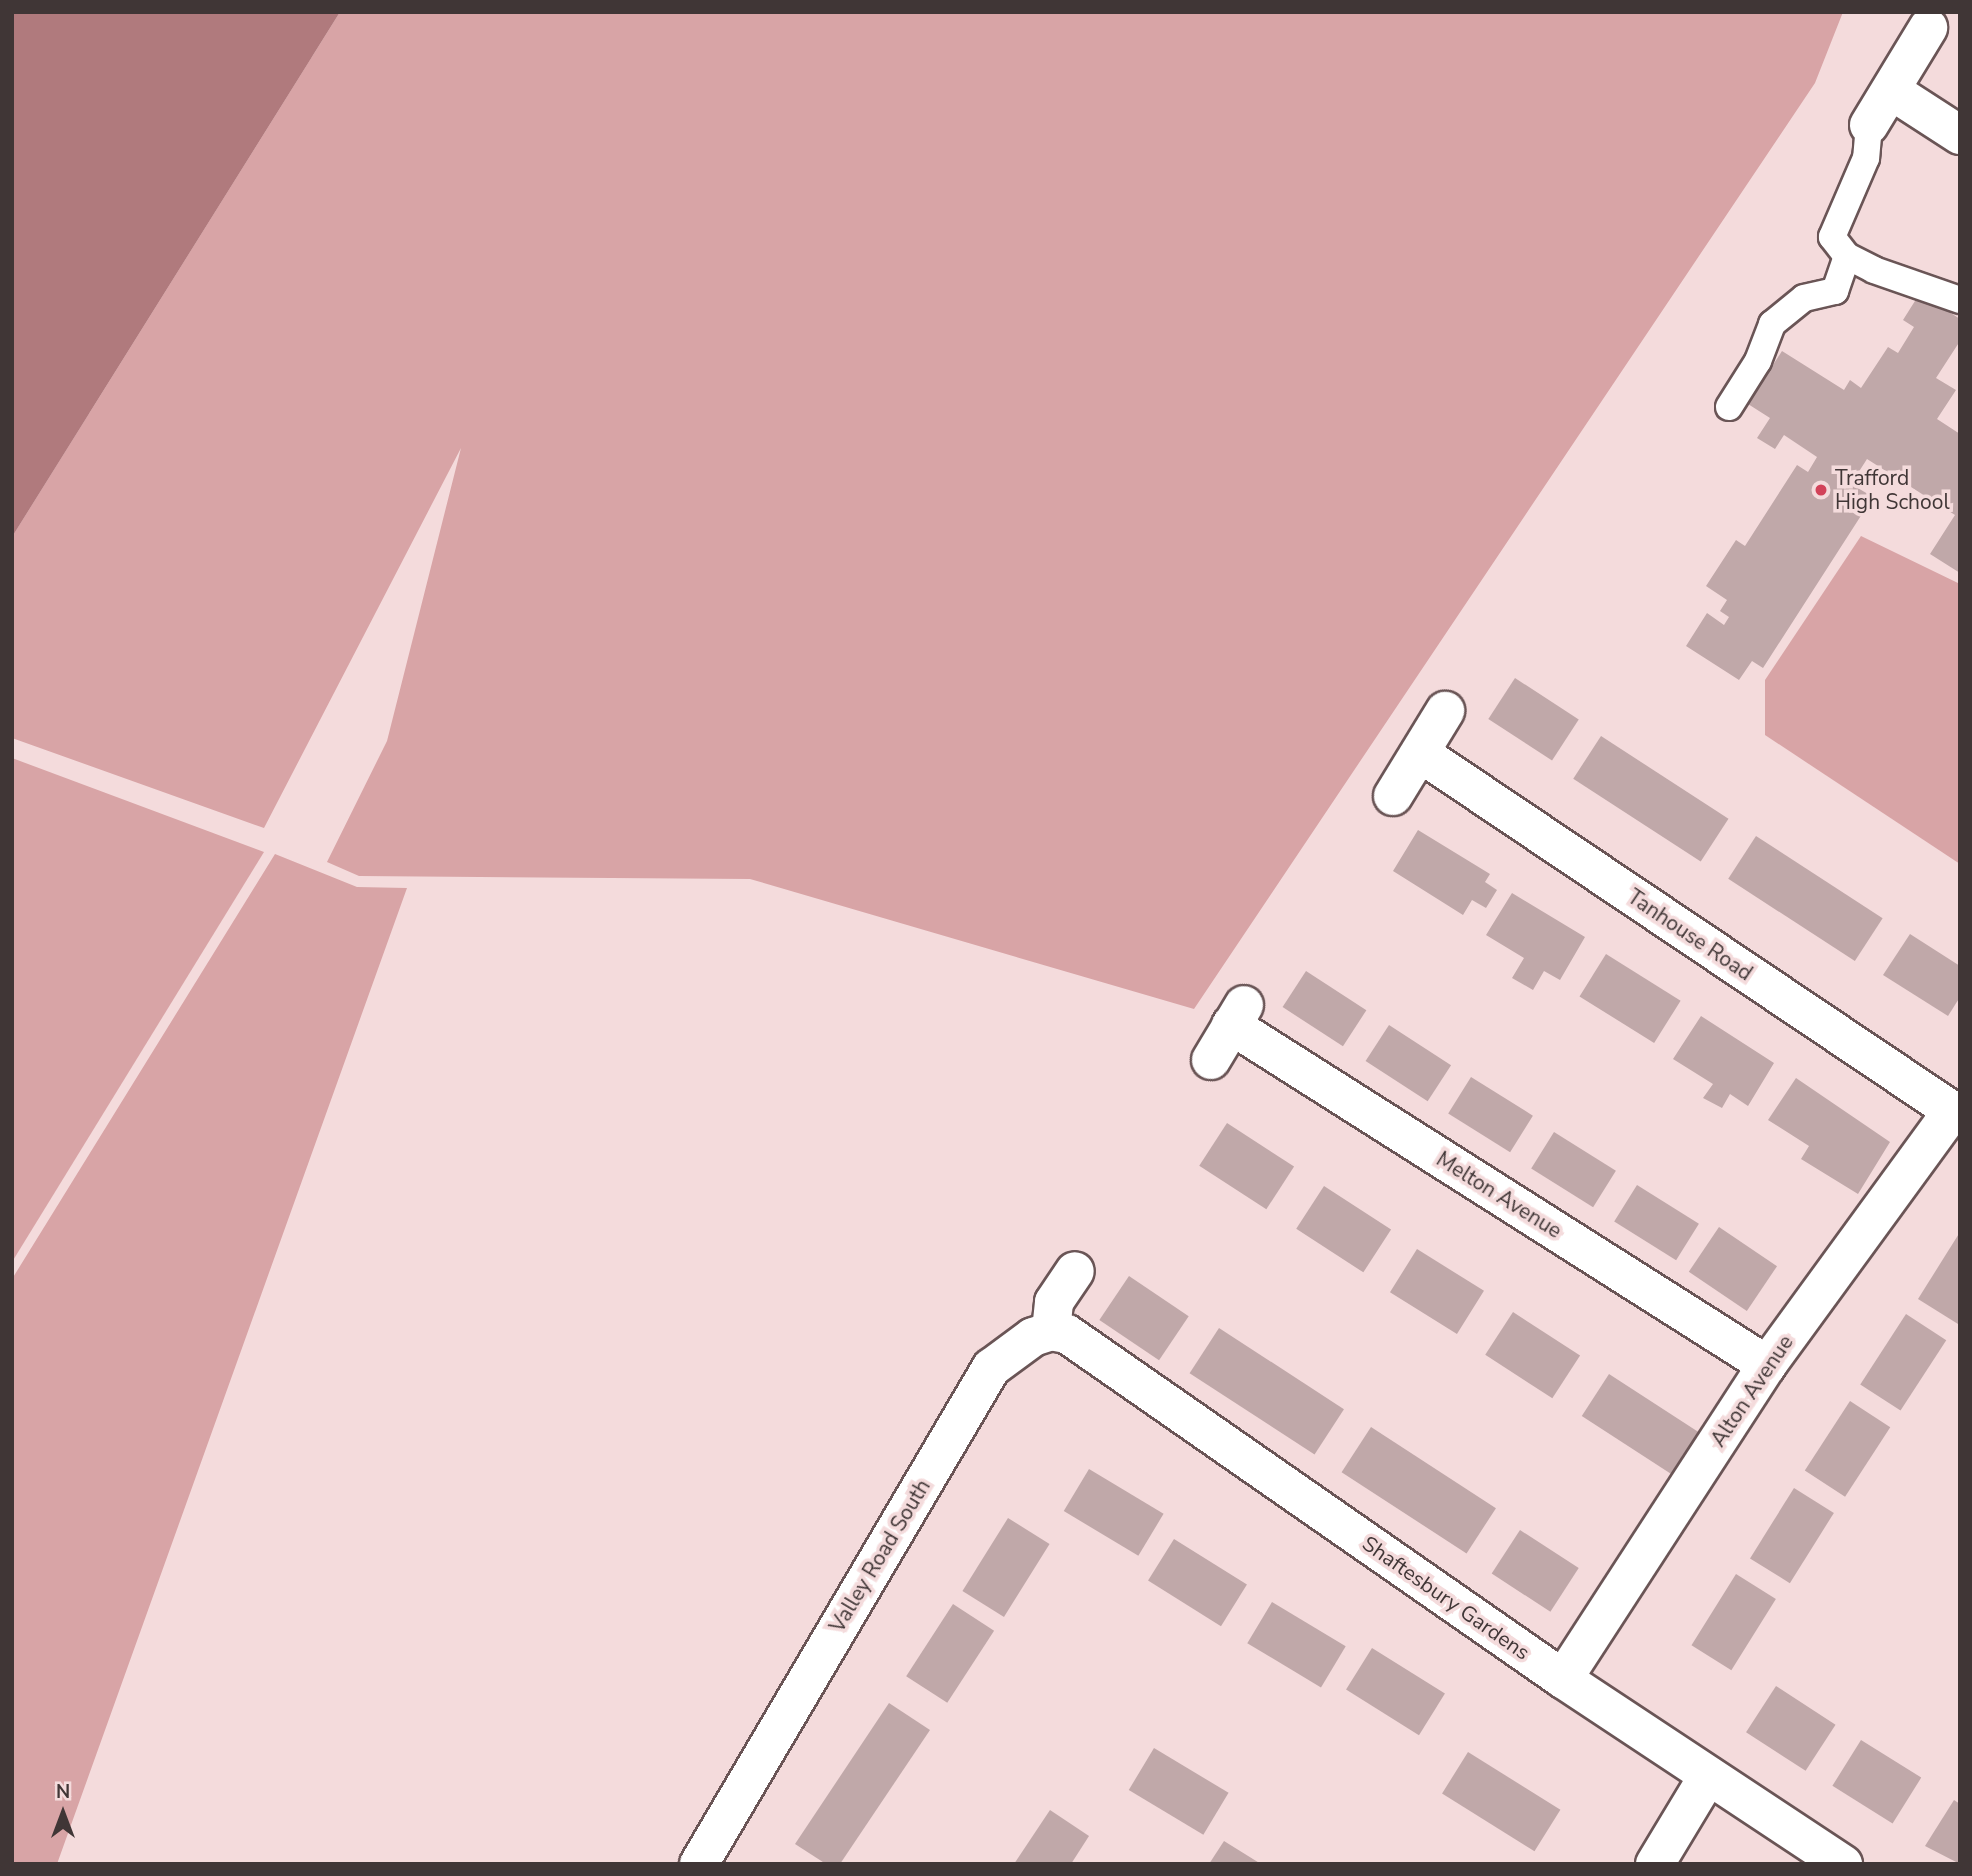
<!DOCTYPE html>
<html>
<head>
<meta charset="utf-8">
<style>
  body { margin:0 }
  #map { position:relative; width:1972px; height:1876px; overflow:hidden; background:#f4dbdc; font-family:"Nunito Sans",sans-serif }
  div>[style] { position:absolute }
  .green>* { inset:0; background:#d8a4a6 }
  .water>* { inset:0; background:#b07a7d }
  .building>* { inset:0; background:#c0a8a9; transform-origin:0 0 }
  .roads { filter:drop-shadow(2px 0 #6a5556) drop-shadow(-2px 0 #6a5556) drop-shadow(0 2px #6a5556) drop-shadow(0 -2px #6a5556) }
  .lane>* { height:26px; margin:-13px; padding:0 13px; transform-origin:13px; border-radius:13px; background:#fff }
  .street>* { height:38px; margin:-19px; padding:0 19px; transform-origin:19px; border-radius:19px; background:#fff }
  .dots>* { width:19px; height:19px; translate:-50% -50%; box-sizing:border-box; border:4px solid #f4dbdc; border-radius:50% }
  span { translate:-50% -50%; white-space:nowrap; text-align:center; line-height:1.15; -webkit-text-stroke:7px #f4dbdc; paint-order:stroke }
  .poi-label { font-size:21px; color:#403636 }
  .left { translate:0 -50%; text-align:left }
  .street-label { font-size:21px; color:#403636 }
  .frame { position:absolute; inset:0; border:14px solid #403636; pointer-events:none }
  .north { position:absolute; left:28px; top:1778px; width:70px; height:70px; -webkit-text-stroke:5px #f4dbdc; paint-order:stroke; rotate:0deg; font-size:19px; font-weight:700; line-height:28px; text-align:center; color:#403636 }
  .north::after { content:''; display:block; margin:auto; width:24px; height:32px; background:#403636; clip-path:polygon(50% 0,100% 100%,50% 72%,0 100%) }
</style>
</head>
<body>
<div id="map">
  <div class="green">
    <i style="clip-path:polygon(340px 12px,1843px 12px,1815px 83px,1194px 1009px,750px 879px,359px 876px,327px 862px,387px 741px,461px 448px,264px 828px,12px 738px,12px 537px)"></i>
    <i style="clip-path:polygon(1861px 536px,1960px 584px,1960px 864px,1765px 735px,1765px 680px)"></i>
    <i style="clip-path:polygon(12px 758px,264px 852px,12px 1262px)"></i>
    <i style="clip-path:polygon(275px 854px,357px 887px,407px 888px,57px 1864px,12px 1864px,12px 1279px)"></i>
  </div>
  <div class="water">
    <i style="clip-path:polygon(12px 12px,340px 12px,12px 537px)"></i>
  </div>
  <div class="building">
    <i style="clip-path:polygon(1920px 293px,1960px 319px,1960px 341px,1936px 378px,1956px 390px,1937px 419px,1960px 434px,1960px 573px,1930px 554px,1955px 515px,1867px 459px,1851px 484px,1873px 497px,1763px 668px,1752px 661px,1739px 680px,1686px 646px,1707px 613px,1724px 625px,1729px 617px,1720px 611px,1727px 600px,1706px 586px,1736px 540px,1745px 546px,1797px 465px,1808px 472px,1817px 457px,1784px 435px,1775px 449px,1757px 438px,1770px 418px,1748px 404px,1782px 351px,1844px 390px,1850px 380px,1861px 388px,1888px 347px,1898px 353px,1914px 327px,1903px 320px)"></i>
    <i style="left:1515px;top:678px;width:76px;height:49px;rotate:33deg"></i>
    <i style="left:1601px;top:736px;width:152px;height:51px;rotate:33deg"></i>
    <i style="clip-path:polygon(1418px 830px,1490px 874px,1485px 882px,1497px 890px,1486px 908px,1472px 900px,1463px 915px,1393px 871px)"></i>
    <i style="left:1756px;top:836px;width:151px;height:51px;rotate:33deg"></i>
    <i style="clip-path:polygon(1512px 893px,1585px 937px,1560px 980px,1544px 971px,1533px 990px,1512px 978px,1524px 958px,1486px 935px)"></i>
    <i style="clip-path:polygon(1910px 934px,1960px 966px,1960px 997px,1948px 1016px,1883px 975px)"></i>
    <i style="left:1606px;top:954px;width:88px;height:50px;rotate:32deg"></i>
    <i style="left:1306px;top:971px;width:72px;height:43px;rotate:33deg"></i>
    <i style="clip-path:polygon(1701px 1016px,1774px 1063px,1748px 1106px,1730px 1094px,1722px 1108px,1703px 1098px,1713px 1084px,1673px 1059px)"></i>
    <i style="left:1389px;top:1025px;width:74px;height:43px;rotate:33deg"></i>
    <i style="left:1471px;top:1077px;width:73px;height:43px;rotate:32deg"></i>
    <i style="clip-path:polygon(1796px 1078px,1890px 1142px,1858px 1194px,1801px 1159px,1809px 1146px,1768px 1120px)"></i>
    <i style="left:1227px;top:1123px;width:80px;height:51px;rotate:33deg"></i>
    <i style="left:1554px;top:1132px;width:73px;height:43px;rotate:32deg"></i>
    <i style="left:1637px;top:1185px;width:73px;height:43px;rotate:32deg"></i>
    <i style="left:1324px;top:1186px;width:80px;height:51px;rotate:33deg"></i>
    <i style="left:1719px;top:1227px;width:70px;height:54px;rotate:34deg"></i>
    <i style="clip-path:polygon(1960px 1232px,1960px 1321px,1958px 1324px,1918px 1299px)"></i>
    <i style="left:1417px;top:1249px;width:79px;height:51px;rotate:32deg"></i>
    <i style="left:1129px;top:1276px;width:72px;height:53px;rotate:34deg"></i>
    <i style="left:1513px;top:1312px;width:80px;height:51px;rotate:33deg"></i>
    <i style="left:1906px;top:1314px;width:48px;height:84px;rotate:33deg"></i>
    <i style="left:1219px;top:1328px;width:149px;height:54px;rotate:33deg"></i>
    <i style="left:1609px;top:1374px;width:108px;height:50px;rotate:33deg"></i>
    <i style="left:1850px;top:1401px;width:48px;height:83px;rotate:33deg"></i>
    <i style="left:1371px;top:1427px;width:149px;height:54px;rotate:33deg"></i>
    <i style="left:1089px;top:1469px;width:87px;height:49px;rotate:31deg"></i>
    <i style="left:1794px;top:1488px;width:47px;height:83px;rotate:32deg"></i>
    <i style="left:1008px;top:1518px;width:49px;height:86px;rotate:32deg"></i>
    <i style="left:1520px;top:1530px;width:70px;height:52px;rotate:33deg"></i>
    <i style="left:1174px;top:1539px;width:86px;height:49px;rotate:32deg"></i>
    <i style="left:1736px;top:1574px;width:47px;height:84px;rotate:32deg"></i>
    <i style="left:1272px;top:1602px;width:86px;height:48px;rotate:31deg"></i>
    <i style="left:953px;top:1604px;width:49px;height:86px;rotate:33deg"></i>
    <i style="left:1372px;top:1648px;width:86px;height:49px;rotate:32deg"></i>
    <i style="left:1776px;top:1686px;width:71px;height:55px;rotate:33deg"></i>
    <i style="clip-path:polygon(889px 1703px,930px 1730px,840px 1864px,826px 1864px,795px 1844px)"></i>
    <i style="left:1861px;top:1740px;width:71px;height:54px;rotate:32deg"></i>
    <i style="left:1154px;top:1748px;width:87px;height:49px;rotate:31deg"></i>
    <i style="left:1468px;top:1752px;width:109px;height:49px;rotate:32deg"></i>
    <i style="clip-path:polygon(1954px 1800px,1960px 1804px,1960px 1864px,1925px 1846px)"></i>
    <i style="clip-path:polygon(1050px 1810px,1089px 1836px,1071px 1864px,1014px 1864px)"></i>
    <i style="clip-path:polygon(1224px 1841px,1261px 1864px,1209px 1864px)"></i>
  </div>
  <div class="roads">
    <div class="lane">
      <i style="left:1869px;top:125px;width:33px;rotate:95deg"></i>
      <i style="left:1866px;top:158px;width:86px;rotate:113.3deg"></i>
      <i style="left:1832px;top:237px;width:24px;rotate:52deg"></i>
      <i style="left:1847px;top:256px;width:30px;rotate:27deg"></i>
      <i style="left:1874px;top:270px;width:91px;rotate:19.2deg"></i>
      <i style="left:1729px;top:407px;width:54px;rotate:-57.8deg"></i>
      <i style="left:1758px;top:361px;width:40px;rotate:-69deg"></i>
      <i style="left:1772px;top:324px;width:41px;rotate:-39.1deg"></i>
      <i style="left:1804px;top:298px;width:32px;rotate:-13deg"></i>
      <i style="left:1835px;top:291px;width:37px;rotate:-71deg"></i>
    </div>
    <div class="street">
      <i style="left:1892px;top:91px;width:81px;rotate:32.9deg"></i>
      <i style="left:1869px;top:125px;width:114px;rotate:-58.7deg"></i>
      <i style="left:1420px;top:753px;width:651px;rotate:33.91deg"></i>
      <i style="left:1393px;top:796px;width:100px;rotate:-58.5deg"></i>
      <i style="left:1231px;top:1025px;width:635px;rotate:32.39deg"></i>
      <i style="left:1211px;top:1060px;width:64px;rotate:-59deg"></i>
      <i style="left:1051px;top:1331px;width:29px;rotate:-84deg"></i>
      <i style="left:1054px;top:1302px;width:37px;rotate:-56deg"></i>
      <i style="left:1563px;top:1679px;width:374px;rotate:-57deg"></i>
      <i style="left:1767px;top:1365px;width:314px;rotate:-53.9deg"></i>
      <i style="left:699px;top:1864px;width:576px;rotate:-59.51deg"></i>
      <i style="left:991px;top:1368px;width:52px;rotate:-36.4deg"></i>
      <i style="left:1033px;top:1337px;width:19px;rotate:-18deg"></i>
      <i style="left:1051px;top:1331px;width:16px;rotate:11deg"></i>
      <i style="left:1067px;top:1334px;width:604px;rotate:34.82deg"></i>
      <i style="left:1563px;top:1679px;width:336px;rotate:33.5deg"></i>
      <i style="left:1655px;top:1864px;width:103px;rotate:-58.9deg"></i>
    </div>
  </div>
  <div class="dots">
    <i style="left:1821px;top:490px;background:#d24259"></i>
  </div>
  <div class="poi-label">
    <span class="left" style="left:1835px;top:490px">Trafford<br>High School</span>
  </div>
  <div class="street-label">
    <span style="left:1690px;top:935px;rotate:34deg">Tanhouse Road</span>
    <span style="left:1499px;top:1195px;rotate:32deg">Melton Avenue</span>
    <span style="left:1752px;top:1391px;rotate:-56deg">Alton Avenue</span>
    <span style="left:880px;top:1556px;rotate:-59deg">Valley Road South</span>
    <span style="left:1446px;top:1598px;rotate:35deg">Shaftesbury Gardens</span>
  </div>
  <div class="frame"></div>
  <div class="north">N</div>
</div>
</body>
</html>
